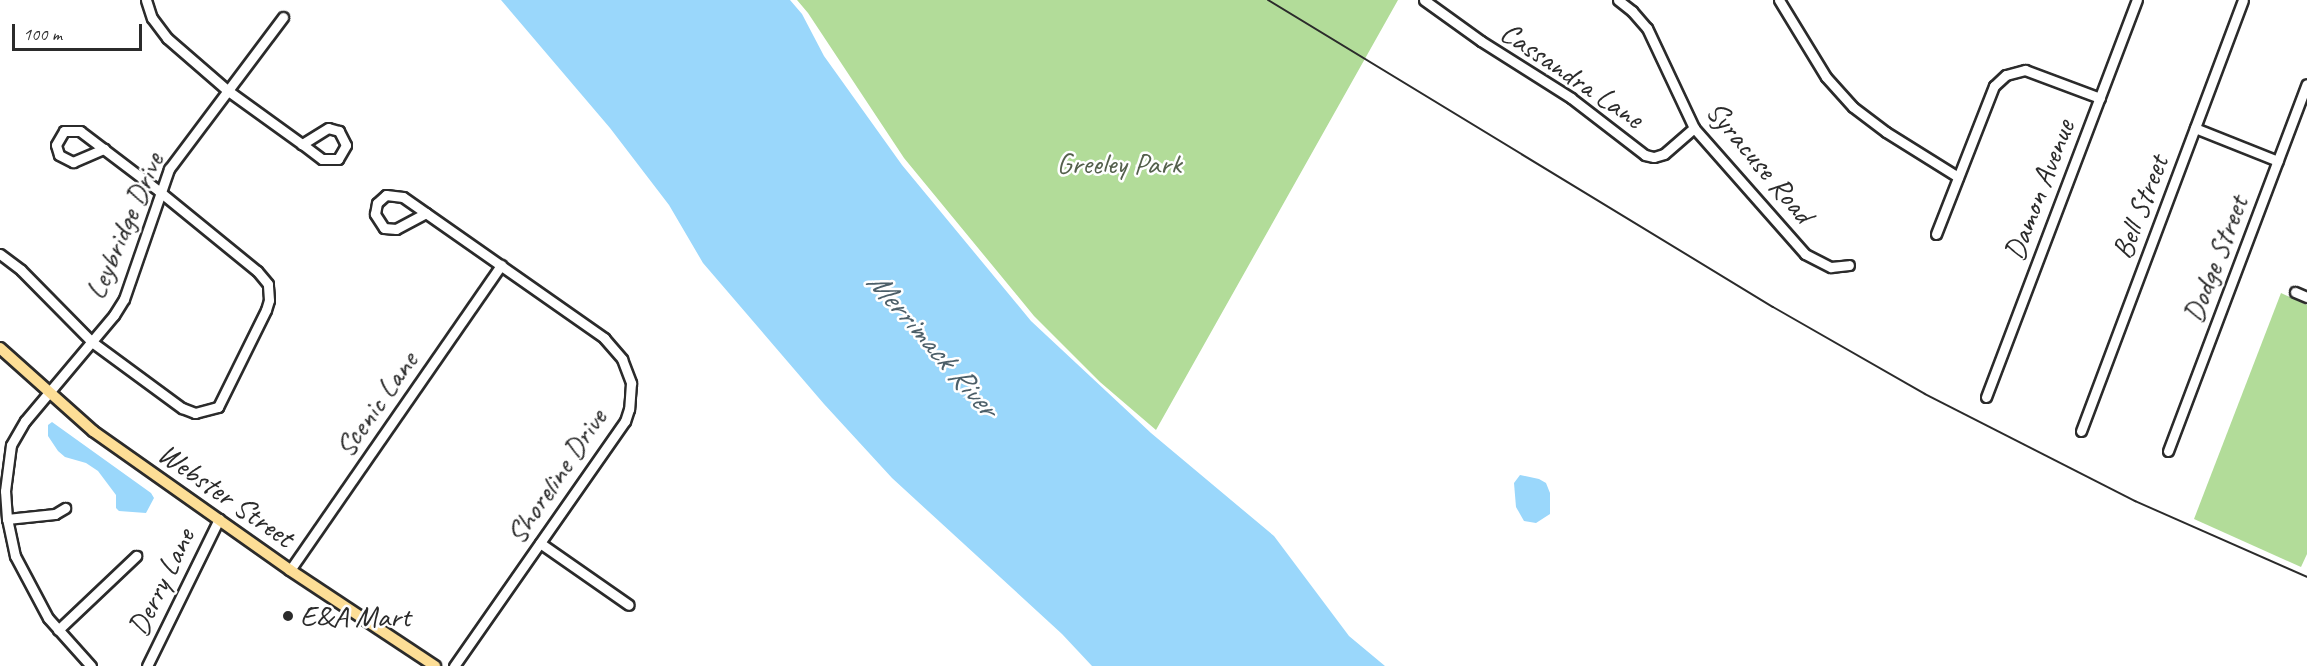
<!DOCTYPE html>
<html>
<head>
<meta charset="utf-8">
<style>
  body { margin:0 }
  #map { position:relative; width:2307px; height:666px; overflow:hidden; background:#fff; font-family:Caveat,sans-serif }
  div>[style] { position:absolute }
  .green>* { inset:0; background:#b2dc99 }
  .water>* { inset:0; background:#9ad7fb }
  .roads { filter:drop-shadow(2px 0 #2b2b2b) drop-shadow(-2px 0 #2b2b2b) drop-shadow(0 2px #2b2b2b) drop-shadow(0 -2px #2b2b2b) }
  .minor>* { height:9px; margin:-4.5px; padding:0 4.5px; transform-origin:4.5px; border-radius:4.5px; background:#fff }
  .major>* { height:10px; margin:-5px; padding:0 5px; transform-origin:5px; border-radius:5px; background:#fdde96 }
  .rail>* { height:2px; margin:-1px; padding:0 1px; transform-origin:1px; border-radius:1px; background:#2b2b2b }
  .dots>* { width:16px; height:16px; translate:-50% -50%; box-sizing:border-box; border:3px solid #fff; border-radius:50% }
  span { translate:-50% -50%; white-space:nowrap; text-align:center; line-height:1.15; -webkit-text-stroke:5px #fff; paint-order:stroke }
  .street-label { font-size:30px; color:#2b2b2b }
  .park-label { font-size:30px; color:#54604c }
  .poi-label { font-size:30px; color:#2b2b2b }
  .left { translate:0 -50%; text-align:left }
  .water-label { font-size:32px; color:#4c5f69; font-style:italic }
  .scale { position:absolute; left:12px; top:24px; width:130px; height:27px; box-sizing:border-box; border:3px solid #2b2b2b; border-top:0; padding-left:8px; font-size:18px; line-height:21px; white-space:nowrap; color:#2b2b2b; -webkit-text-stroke:4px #fff; paint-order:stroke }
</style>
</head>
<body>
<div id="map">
  <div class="green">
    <i style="clip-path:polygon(797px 0,1398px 0,1156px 430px,1100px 382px,1034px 316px,904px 158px,808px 13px)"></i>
    <i style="clip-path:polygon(2281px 293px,2307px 305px,2307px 554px,2301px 567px,2194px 519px)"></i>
  </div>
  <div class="water">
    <i style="clip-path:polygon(501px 0,790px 0,802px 14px,824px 56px,902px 165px,1031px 321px,1151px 433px,1274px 536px,1349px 636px,1385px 666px,1092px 666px,1062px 634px,892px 478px,824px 404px,703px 263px,669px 205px,610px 128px)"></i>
    <i style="clip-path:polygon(52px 422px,151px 493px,154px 498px,146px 513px,119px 511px,116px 508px,116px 495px,98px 471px,86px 463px,65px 457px,58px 451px,48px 436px,48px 425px)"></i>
    <i style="clip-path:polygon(1520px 475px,1539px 479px,1546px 483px,1550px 493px,1550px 514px,1536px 523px,1524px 521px,1516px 507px,1514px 483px)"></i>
  </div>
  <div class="roads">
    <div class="minor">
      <i style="left:146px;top:0;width:19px;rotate:72deg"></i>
      <i style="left:152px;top:18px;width:25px;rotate:53deg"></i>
      <i style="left:167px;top:38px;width:79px;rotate:40.9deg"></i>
      <i style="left:227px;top:90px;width:92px;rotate:35.8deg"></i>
      <i style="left:302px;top:144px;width:25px;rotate:37deg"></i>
      <i style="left:322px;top:159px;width:16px"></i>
      <i style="left:338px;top:159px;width:16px;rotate:-60deg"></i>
      <i style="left:346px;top:145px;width:16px;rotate:-117deg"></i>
      <i style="left:339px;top:131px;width:11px;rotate:-165deg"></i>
      <i style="left:328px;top:128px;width:31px;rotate:148deg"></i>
      <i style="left:1424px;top:0;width:70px;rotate:35.7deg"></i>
      <i style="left:1481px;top:41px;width:107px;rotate:32.3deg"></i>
      <i style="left:1571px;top:98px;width:93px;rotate:37.6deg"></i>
      <i style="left:1645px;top:155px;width:9px;rotate:13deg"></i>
      <i style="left:1654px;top:157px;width:10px;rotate:-17deg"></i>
      <i style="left:1664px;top:154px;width:40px;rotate:-41deg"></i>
      <i style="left:1618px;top:0;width:18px;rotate:38deg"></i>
      <i style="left:1632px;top:11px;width:23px;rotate:49deg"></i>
      <i style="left:1647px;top:28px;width:110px;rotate:64.8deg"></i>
      <i style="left:1694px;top:128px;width:168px;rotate:48.6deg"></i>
      <i style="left:1805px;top:254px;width:29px;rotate:27deg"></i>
      <i style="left:1831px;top:267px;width:18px;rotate:-6deg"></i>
      <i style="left:1779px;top:0;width:90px;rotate:58.6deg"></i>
      <i style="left:1826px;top:77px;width:40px;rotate:48deg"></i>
      <i style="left:1853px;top:107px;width:41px;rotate:37.1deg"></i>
      <i style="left:1886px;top:132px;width:85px;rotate:32deg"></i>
      <i style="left:2195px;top:128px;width:89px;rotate:21.7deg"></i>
      <i style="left:426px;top:213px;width:34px;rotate:152deg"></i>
      <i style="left:396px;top:229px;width:12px;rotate:-175deg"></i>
      <i style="left:384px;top:228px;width:17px;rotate:-123deg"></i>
      <i style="left:375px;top:214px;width:11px;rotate:-80deg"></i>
      <i style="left:377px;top:203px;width:12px;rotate:-42deg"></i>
      <i style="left:386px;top:195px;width:17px;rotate:7deg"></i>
      <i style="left:403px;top:197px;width:246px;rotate:35deg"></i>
      <i style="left:604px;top:338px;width:28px;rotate:49deg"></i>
      <i style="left:622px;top:359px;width:26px;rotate:69deg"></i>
      <i style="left:631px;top:383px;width:26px;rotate:94deg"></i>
      <i style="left:629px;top:409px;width:13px;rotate:108deg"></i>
      <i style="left:625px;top:421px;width:299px;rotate:124.9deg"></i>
      <i style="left:1936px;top:234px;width:159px;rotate:-68.6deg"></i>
      <i style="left:1994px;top:86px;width:16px;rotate:-43deg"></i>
      <i style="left:2006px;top:75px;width:20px;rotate:-15deg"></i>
      <i style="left:2025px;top:70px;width:80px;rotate:20.5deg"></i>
      <i style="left:0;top:254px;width:26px;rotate:37deg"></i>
      <i style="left:21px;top:270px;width:101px;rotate:45.4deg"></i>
      <i style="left:92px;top:342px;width:112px;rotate:36.3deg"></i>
      <i style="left:182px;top:408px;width:14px;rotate:21deg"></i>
      <i style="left:195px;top:413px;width:24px;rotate:-15deg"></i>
      <i style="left:218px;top:407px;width:108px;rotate:-63.7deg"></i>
      <i style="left:266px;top:310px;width:10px;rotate:-73deg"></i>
      <i style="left:269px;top:300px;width:16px;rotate:-94deg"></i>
      <i style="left:268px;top:284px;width:17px;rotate:-130deg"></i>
      <i style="left:257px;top:271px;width:127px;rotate:-140.8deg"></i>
      <i style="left:159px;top:191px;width:99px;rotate:-142.8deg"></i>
      <i style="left:80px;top:131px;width:16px;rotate:180deg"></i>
      <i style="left:64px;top:131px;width:16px;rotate:120deg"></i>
      <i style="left:56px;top:145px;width:10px;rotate:73deg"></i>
      <i style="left:59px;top:155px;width:16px;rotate:27deg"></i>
      <i style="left:73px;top:162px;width:34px;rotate:-23deg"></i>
      <i style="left:2295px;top:292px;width:13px;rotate:23deg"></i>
      <i style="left:1986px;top:397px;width:425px;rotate:-69.2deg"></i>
      <i style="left:2081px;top:431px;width:460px;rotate:-69.4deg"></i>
      <i style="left:2168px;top:451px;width:392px;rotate:-69.3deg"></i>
      <i style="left:7px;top:519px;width:48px;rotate:-5.9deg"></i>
      <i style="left:55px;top:514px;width:12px;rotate:-31deg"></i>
      <i style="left:540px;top:543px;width:108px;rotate:34.9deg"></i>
      <i style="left:290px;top:570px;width:371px;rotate:-55.3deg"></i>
      <i style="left:58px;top:630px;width:108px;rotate:-43.5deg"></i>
      <i style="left:91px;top:666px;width:64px;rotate:-131.9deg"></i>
      <i style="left:48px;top:618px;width:70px;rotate:-118deg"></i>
      <i style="left:15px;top:556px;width:38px;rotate:-102deg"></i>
      <i style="left:7px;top:519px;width:28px;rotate:-94deg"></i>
      <i style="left:5px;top:491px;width:46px;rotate:-82.6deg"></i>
      <i style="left:11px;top:445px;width:28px;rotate:-60deg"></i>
      <i style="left:25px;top:421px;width:138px;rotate:-50deg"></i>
      <i style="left:114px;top:315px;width:19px;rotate:-58deg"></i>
      <i style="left:124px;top:299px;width:138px;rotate:-70.9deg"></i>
      <i style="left:169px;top:169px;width:190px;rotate:-53.1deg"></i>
      <i style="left:147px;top:666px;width:164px;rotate:-63.9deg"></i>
    </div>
    <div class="major">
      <i style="left:0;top:348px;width:125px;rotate:41.7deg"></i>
      <i style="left:93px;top:431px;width:241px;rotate:35.2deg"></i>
      <i style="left:290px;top:570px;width:174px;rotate:33.5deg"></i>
    </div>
  </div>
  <div class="rail">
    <i style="left:1268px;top:0;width:591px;rotate:31.3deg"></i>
    <i style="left:1773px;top:307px;width:175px;rotate:29.8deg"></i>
    <i style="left:1925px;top:394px;width:236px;rotate:27deg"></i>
    <i style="left:2135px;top:501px;width:188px;rotate:23.8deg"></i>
  </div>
  <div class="dots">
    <i style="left:288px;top:616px;background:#2b2b2b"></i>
  </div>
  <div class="street-label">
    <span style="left:1572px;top:75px;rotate:34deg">Cassandra Lane</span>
    <span style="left:1760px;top:162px;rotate:50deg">Syracuse Road</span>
    <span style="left:2039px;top:190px;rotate:-69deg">Damon Avenue</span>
    <span style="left:2140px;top:207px;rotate:-69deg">Bell Street</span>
    <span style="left:124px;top:226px;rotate:-67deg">Leybridge Drive</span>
    <span style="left:2215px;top:259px;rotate:-69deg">Dodge Street</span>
    <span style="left:376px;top:404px;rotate:-55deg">Scenic Lane</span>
    <span style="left:556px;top:476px;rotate:-56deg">Shoreline Drive</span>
    <span style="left:226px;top:495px;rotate:35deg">Webster Street</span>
    <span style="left:161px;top:582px;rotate:-64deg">Derry Lane</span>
  </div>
  <div class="park-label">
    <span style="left:1119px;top:163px">Greeley Park</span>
  </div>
  <div class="poi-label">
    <span class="left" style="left:300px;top:616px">E&amp;A Mart</span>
  </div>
  <div class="water-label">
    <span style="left:932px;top:344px;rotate:49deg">Merrimack River</span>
  </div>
  <div class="scale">100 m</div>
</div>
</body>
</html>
